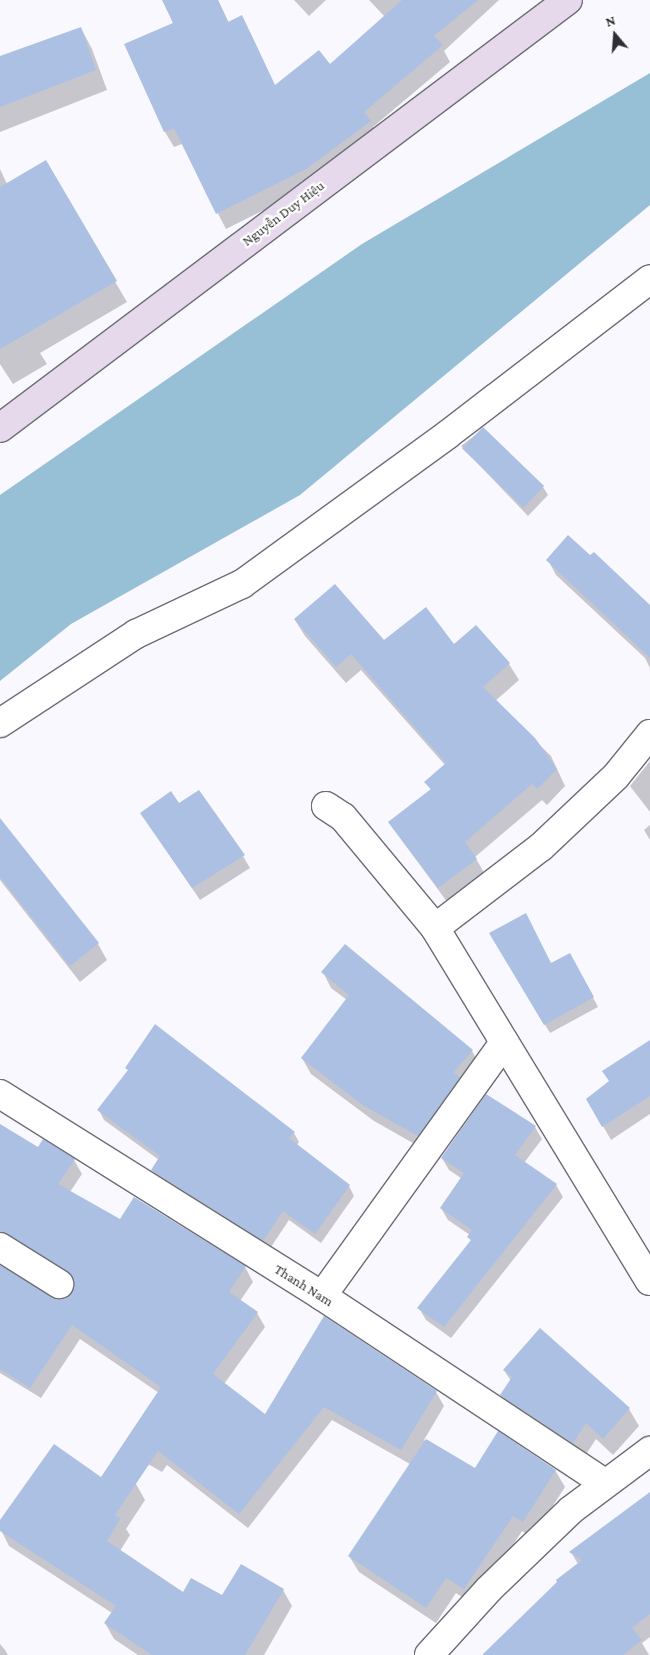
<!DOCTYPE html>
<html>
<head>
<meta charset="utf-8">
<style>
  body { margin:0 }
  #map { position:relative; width:650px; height:1655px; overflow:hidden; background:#f9f8ff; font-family:"Crimson Pro",serif }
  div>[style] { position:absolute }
  .water>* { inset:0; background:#97bfd6 }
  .shadow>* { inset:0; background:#0003 }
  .building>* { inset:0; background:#abc0e2; transform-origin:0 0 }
  .roads { filter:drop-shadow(1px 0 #6d6d76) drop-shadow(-1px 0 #6d6d76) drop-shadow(0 1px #6d6d76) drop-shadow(0 -1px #6d6d76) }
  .street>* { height:28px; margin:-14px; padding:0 14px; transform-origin:14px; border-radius:14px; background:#fff }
  .secondary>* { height:28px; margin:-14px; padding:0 14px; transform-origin:14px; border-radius:14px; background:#e5d9eb }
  span { translate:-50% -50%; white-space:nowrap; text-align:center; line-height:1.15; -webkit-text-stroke:4.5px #fff; paint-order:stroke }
  .street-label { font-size:14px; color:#2f2f33 }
  .north { position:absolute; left:590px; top:10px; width:50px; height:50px; -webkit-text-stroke:4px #fff; paint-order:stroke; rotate:342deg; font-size:14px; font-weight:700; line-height:20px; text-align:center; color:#2f2f33 }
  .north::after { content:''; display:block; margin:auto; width:18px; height:22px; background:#2f2f33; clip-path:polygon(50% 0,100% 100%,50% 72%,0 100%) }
</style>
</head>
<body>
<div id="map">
  <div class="water">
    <i style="clip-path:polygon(650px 73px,650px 205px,300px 495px,71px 624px,0 681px,0 495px,362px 244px)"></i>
  </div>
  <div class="shadow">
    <i style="clip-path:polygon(163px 0,218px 0,229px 23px,250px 32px,275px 86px,330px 66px,385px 17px,369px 0,499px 0,444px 51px,450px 62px,373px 127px,378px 137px,314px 185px,226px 229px,182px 144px,174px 147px,165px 132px,126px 45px,174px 24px)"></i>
    <i style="clip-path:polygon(294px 0,326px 0,309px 16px)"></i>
    <i style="clip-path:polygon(81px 28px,92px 49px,107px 90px,0 132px,0 58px)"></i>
    <i style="clip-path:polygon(45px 162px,127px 302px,40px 353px,47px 364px,13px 384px,0 364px,0 169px,7px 184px)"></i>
    <i style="clip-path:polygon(483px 429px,543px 487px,548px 495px,528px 516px,461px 446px)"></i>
    <i style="clip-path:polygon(548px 560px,650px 606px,650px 668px,645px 658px,556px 575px)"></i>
    <i style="clip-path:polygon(295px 620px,384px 642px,454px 646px,476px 626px,509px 664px,519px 680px,495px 701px,551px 756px,565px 786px,547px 805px,542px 800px,475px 857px,486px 876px,448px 903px,389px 823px,431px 790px,426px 782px,445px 765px,361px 670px,346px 683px,305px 636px)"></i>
    <i style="clip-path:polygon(650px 761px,650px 812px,630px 786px)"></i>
    <i style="clip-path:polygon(141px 813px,243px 856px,250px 868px,200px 900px)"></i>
    <i style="clip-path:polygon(650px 825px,650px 840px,644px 830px)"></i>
    <i style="clip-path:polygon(0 841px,98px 944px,107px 960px,80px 982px,0 880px)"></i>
    <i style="clip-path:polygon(490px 933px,551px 964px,570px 954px,598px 1007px,550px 1033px)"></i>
    <i style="clip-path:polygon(323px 972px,472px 1051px,481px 1067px,427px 1151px,374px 1121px,311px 1074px,302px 1058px,347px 1000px,331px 988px)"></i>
    <i style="clip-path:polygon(650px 1055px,650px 1114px,611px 1140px,588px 1100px)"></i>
    <i style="clip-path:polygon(99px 1110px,294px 1133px,299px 1142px,297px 1145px,349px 1186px,354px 1196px,321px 1243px,289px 1220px,269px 1250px,158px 1180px,152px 1170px,159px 1160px,104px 1120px)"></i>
    <i style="clip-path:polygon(0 1126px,38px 1149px,74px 1160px,82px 1174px,70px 1192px,120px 1221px,245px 1267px,253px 1282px,240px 1301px,257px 1313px,265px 1327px,224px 1384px,265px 1416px,324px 1318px,436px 1392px,444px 1406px,424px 1440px,475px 1470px,555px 1470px,565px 1487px,532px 1538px,522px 1531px,474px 1605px,456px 1593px,436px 1623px,359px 1572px,349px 1556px,410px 1464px,332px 1420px,248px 1528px,167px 1465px,162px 1472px,134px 1456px,159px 1393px,80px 1339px,41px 1398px,0 1373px,0 1267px,50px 1298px,66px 1299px,75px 1284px,17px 1248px,0 1248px)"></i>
    <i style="clip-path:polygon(535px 1127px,542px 1139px,524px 1163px,556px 1185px,563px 1197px,451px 1338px,426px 1320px,419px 1308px,471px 1242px,470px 1235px,448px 1220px,441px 1208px,461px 1178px,449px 1170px,442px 1158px)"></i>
    <i style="clip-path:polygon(504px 1370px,629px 1409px,639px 1426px,613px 1455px,596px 1439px,583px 1459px,511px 1412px,502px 1395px,511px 1381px)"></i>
    <i style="clip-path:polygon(106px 1472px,136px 1484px,145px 1500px,126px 1529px,130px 1535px,120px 1551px,184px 1594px,223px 1596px,283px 1590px,292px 1606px,264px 1655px,138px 1655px,114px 1639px,105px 1623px,112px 1613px,9px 1546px,0 1528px,101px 1479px)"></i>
    <i style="clip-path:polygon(650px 1495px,650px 1637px,642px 1643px,649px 1655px,492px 1655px,489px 1649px,578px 1564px,571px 1552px)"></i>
    <i style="clip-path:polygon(0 1644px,5px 1650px,8px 1655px,0 1655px)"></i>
  </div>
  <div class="building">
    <i style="clip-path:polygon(162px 0,218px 0,228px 22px,242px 15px,275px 85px,319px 50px,330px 64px,402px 0,478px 0,434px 36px,443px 45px,364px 112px,371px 121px,306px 169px,216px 214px,174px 128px,164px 132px,124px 44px,173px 23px)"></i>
    <i style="clip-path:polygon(81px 27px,96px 70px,0 107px,0 56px)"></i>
    <i style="clip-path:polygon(46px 160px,117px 281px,0 349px,0 187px)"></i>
    <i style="left:483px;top:427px;width:85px;height:30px;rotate:44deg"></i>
    <i style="clip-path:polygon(568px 535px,590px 555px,594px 552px,650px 605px,650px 658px,546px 560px)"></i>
    <i style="clip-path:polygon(335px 584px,384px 640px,426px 607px,454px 644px,476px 625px,510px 663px,483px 687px,535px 738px,557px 769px,537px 789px,532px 784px,465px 842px,477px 859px,438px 888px,388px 822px,431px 789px,424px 782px,446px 763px,351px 654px,336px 667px,294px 619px)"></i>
    <i style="clip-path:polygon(199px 790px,245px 855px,192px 888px,140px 813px,171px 791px,179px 803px)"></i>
    <i style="clip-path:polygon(0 818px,99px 943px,70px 966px,0 877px)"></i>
    <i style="clip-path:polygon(526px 913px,551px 963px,570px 953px,594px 997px,544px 1025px,489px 933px)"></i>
    <i style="clip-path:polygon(345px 944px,473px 1050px,453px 1073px,460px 1077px,418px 1136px,364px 1106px,301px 1058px,349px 995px,321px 972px)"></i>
    <i style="clip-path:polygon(155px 1024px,295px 1132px,289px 1138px,350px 1185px,315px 1234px,283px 1211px,263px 1241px,151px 1170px,160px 1156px,97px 1110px,128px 1070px,125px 1068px)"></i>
    <i style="clip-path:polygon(650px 1040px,650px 1096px,602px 1127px,586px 1099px,609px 1081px,602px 1071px)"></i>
    <i style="clip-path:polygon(486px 1094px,536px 1126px,515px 1155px,557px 1184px,444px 1327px,417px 1308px,471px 1240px,467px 1237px,472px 1230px,440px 1208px,464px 1173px,441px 1158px)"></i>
    <i style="clip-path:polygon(0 1124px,38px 1147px,43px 1139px,75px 1159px,58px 1184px,120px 1219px,134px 1197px,246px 1266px,229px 1292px,258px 1312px,213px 1374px,265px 1414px,324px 1316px,437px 1391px,401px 1450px,324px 1407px,239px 1514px,158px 1451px,115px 1515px,121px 1518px,107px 1541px,183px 1592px,191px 1578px,222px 1595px,241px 1564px,284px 1589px,245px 1655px,152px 1655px,104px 1623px,116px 1606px,0 1531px,0 1520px,54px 1444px,101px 1477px,161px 1387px,72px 1325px,30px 1388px,0 1369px,0 1265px,58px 1300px,67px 1298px,75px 1284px,67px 1271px,0 1231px)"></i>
    <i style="clip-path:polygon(540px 1328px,630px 1408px,603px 1439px,586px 1423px,573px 1443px,500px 1395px,512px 1377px,503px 1370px)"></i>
    <i style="clip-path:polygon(498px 1431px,556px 1470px,523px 1522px,513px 1516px,464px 1589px,446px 1578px,426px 1608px,348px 1556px,426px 1439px,475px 1468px)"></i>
    <i style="clip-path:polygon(650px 1492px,650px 1614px,632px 1628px,642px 1640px,623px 1655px,482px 1655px,557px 1582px,556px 1580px,582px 1560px,569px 1552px)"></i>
  </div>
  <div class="roads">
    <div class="street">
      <i style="left:0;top:723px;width:163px;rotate:-33.2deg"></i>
      <i style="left:136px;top:634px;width:117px;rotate:-25.3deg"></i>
      <i style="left:242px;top:584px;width:253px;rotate:-36deg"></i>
      <i style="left:447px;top:435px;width:256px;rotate:-37.5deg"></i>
      <i style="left:326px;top:806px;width:20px;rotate:33deg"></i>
      <i style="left:343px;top:817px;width:144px;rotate:50.3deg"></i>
      <i style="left:435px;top:928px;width:413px;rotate:58.7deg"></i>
      <i style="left:435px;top:928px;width:133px;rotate:-37.4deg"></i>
      <i style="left:541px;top:847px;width:103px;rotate:-43.4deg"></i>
      <i style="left:616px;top:776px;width:54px;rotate:-51deg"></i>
      <i style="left:0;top:1094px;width:380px;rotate:32.1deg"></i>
      <i style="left:322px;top:1296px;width:339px;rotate:33.5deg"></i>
      <i style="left:0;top:1247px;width:70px;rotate:32.1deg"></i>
      <i style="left:322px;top:1296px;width:312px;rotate:-54.3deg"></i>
      <i style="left:429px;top:1655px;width:89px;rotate:-47.7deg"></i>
      <i style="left:489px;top:1589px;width:114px;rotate:-43.9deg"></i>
      <i style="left:571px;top:1510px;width:99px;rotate:-36.8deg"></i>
    </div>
    <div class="secondary">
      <i style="left:0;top:428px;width:711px;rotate:-37deg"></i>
    </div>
  </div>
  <div class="street-label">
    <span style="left:283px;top:213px;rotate:-37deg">Nguyễn Duy Hiệu</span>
    <span style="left:304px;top:1285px;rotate:32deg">Thanh Nam</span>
  </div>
  <div class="north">N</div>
</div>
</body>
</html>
